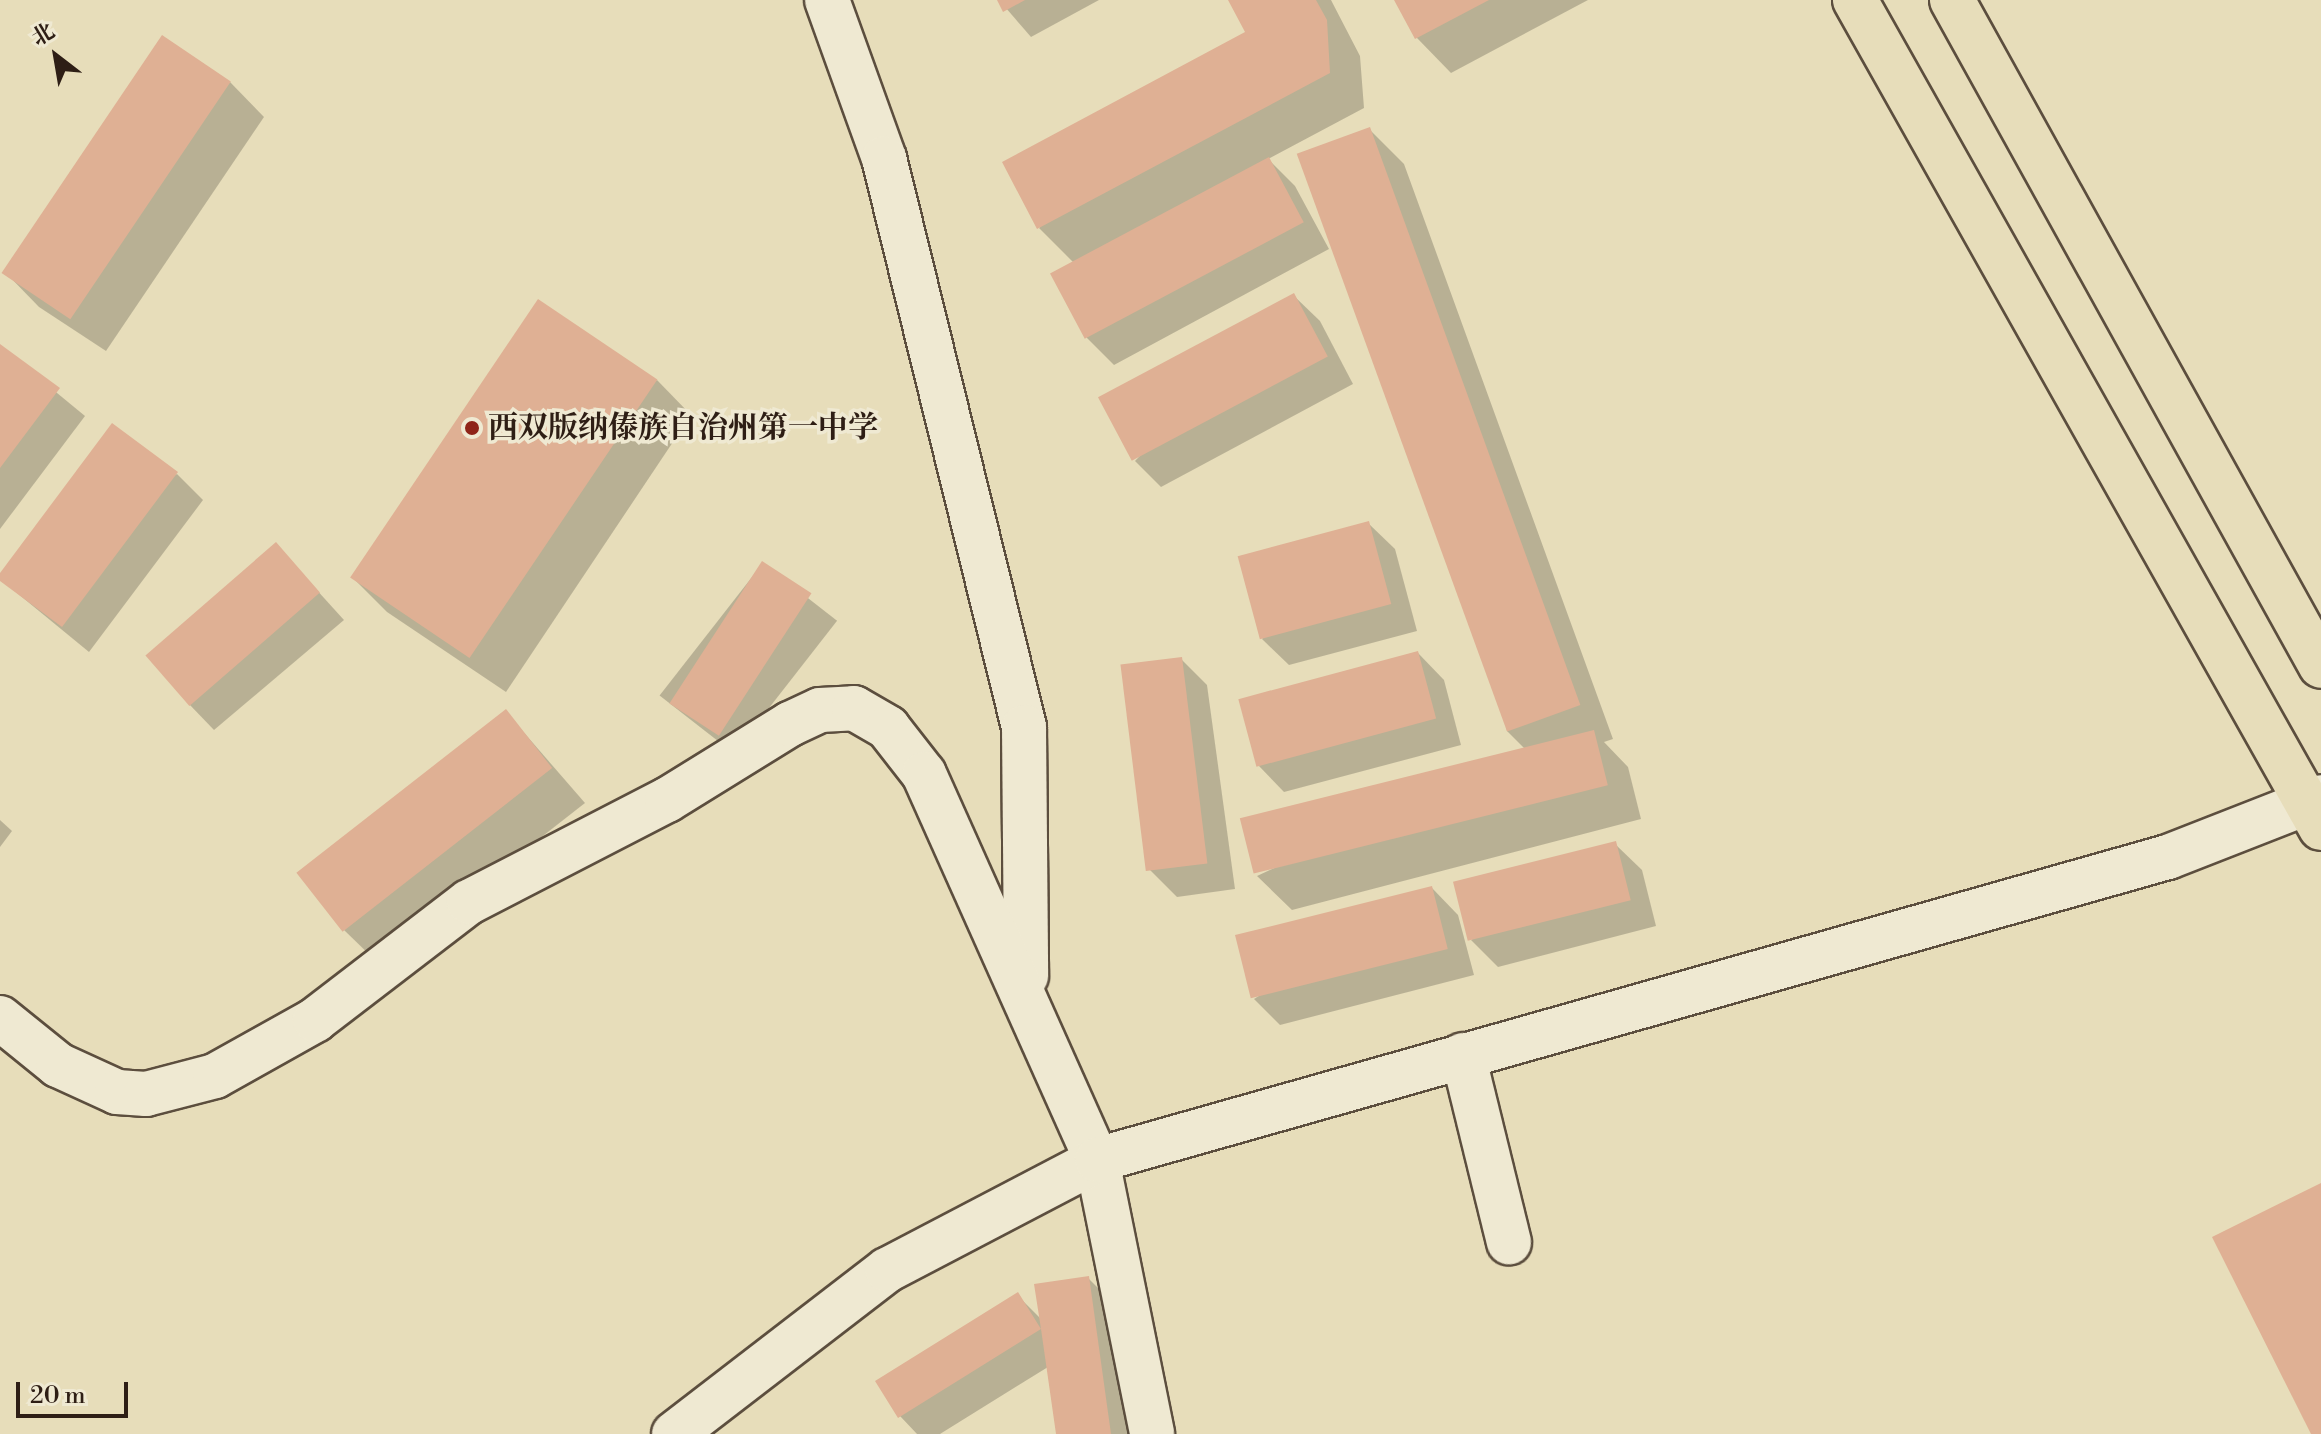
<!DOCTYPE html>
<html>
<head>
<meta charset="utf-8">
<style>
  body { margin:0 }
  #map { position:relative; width:2321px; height:1434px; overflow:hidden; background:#e7ddba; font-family:"Libre Bodoni","Noto Serif SC",serif }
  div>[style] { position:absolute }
  .shadow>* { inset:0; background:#0003; transform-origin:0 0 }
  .building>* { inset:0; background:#dfb094; transform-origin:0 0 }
  .roads { filter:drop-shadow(2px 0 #5c4e3e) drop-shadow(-2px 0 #5c4e3e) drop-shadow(0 2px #5c4e3e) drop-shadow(0 -2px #5c4e3e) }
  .minor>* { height:44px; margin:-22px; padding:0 22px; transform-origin:22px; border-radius:22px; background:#efe9d2 }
  .major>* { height:44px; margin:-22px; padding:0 22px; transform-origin:22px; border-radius:22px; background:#e7ddba }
  .dots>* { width:22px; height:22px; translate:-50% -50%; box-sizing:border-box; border:4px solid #efe9d2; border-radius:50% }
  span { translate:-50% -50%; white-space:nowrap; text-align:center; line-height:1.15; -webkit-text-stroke:7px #efe9d2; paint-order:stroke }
  .poi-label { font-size:30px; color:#2e1e15; font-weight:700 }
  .left { translate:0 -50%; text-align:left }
  .north { position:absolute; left:16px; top:16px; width:80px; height:80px; -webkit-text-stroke:6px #efe9d2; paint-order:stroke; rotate:329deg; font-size:22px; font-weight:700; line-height:32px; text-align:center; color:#2e1e15 }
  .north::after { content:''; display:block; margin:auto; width:28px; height:36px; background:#2e1e15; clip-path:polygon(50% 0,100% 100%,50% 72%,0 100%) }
  .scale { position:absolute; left:16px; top:1382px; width:112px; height:36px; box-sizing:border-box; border:4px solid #2e1e15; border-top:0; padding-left:10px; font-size:24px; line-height:28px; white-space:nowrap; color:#2e1e15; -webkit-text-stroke:6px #efe9d2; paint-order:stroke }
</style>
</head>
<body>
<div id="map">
  <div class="shadow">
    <i style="clip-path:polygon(999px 0,1099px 0,1031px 37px)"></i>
    <i style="clip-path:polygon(1231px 0,1331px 0,1360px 56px,1364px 108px,1268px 159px,1295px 186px,1329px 249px,1114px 365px,1087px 338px,1074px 263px,1039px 228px,1248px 33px)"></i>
    <i style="clip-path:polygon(1396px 0,1588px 0,1451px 73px,1417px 38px)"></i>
    <i style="clip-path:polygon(163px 38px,230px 82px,264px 117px,106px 351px,39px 307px,5px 272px)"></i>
    <i style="clip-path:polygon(1370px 130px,1404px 164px,1613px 739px,1604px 742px,1628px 767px,1641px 819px,1292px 910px,1257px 876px,1526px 750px,1507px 731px)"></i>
    <i style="clip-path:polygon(1293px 295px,1320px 321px,1353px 384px,1161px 487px,1135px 461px)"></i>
    <i style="clip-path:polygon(0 346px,85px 416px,0 529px)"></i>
    <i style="clip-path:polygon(657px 380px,691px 415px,506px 692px,387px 612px,353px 578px)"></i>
    <i style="clip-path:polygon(177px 474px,203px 500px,89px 652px,0 579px)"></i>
    <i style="clip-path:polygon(1368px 523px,1395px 549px,1417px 631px,1289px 665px,1262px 639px)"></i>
    <i style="clip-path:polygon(276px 545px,344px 620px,214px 730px,188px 703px)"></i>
    <i style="left:763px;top:563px;width:94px;height:168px;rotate:38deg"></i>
    <i style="clip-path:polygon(1418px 653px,1444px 680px,1461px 745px,1284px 792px,1258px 765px)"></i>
    <i style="clip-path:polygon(1181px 659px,1207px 685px,1235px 889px,1177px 897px,1150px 870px)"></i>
    <i style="clip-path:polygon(506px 712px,585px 803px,379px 964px,344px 930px)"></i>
    <i style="clip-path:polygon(0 820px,12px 831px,0 847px)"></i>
    <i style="clip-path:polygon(1615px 844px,1642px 870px,1656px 926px,1498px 967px,1471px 940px)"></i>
    <i style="clip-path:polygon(1432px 888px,1458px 915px,1474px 975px,1280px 1025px,1254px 999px)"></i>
    <i style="clip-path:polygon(1088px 1278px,1115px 1305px,1133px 1434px,1058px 1434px,1048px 1367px,940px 1434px,917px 1434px,900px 1416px,1017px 1295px,1041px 1319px)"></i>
  </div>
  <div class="building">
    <i style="clip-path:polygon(997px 0,1025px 0,1003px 12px)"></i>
    <i style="clip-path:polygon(1228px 0,1316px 0,1327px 20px,1330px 73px,1037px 229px,1002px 162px,1245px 32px)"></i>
    <i style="clip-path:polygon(1394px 0,1489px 0,1415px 39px)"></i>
    <i style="left:162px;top:35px;width:83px;height:287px;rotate:34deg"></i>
    <i style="left:1370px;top:127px;width:615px;height:78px;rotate:70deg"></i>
    <i style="left:1269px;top:157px;width:74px;height:248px;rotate:62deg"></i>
    <i style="left:1294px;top:293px;width:72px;height:222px;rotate:62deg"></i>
    <i style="left:538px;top:299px;width:144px;height:336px;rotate:34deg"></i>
    <i style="clip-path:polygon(0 344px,60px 388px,0 468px)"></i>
    <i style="clip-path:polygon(112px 423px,178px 472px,62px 627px,0 581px,0 573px)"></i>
    <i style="left:1369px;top:521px;width:86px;height:136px;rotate:75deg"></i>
    <i style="left:276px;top:542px;width:67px;height:173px;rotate:49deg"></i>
    <i style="left:762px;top:561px;width:59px;height:170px;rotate:33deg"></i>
    <i style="left:1418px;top:651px;width:70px;height:186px;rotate:75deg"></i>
    <i style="left:1182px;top:657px;width:208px;height:62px;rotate:83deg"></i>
    <i style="left:506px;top:709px;width:75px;height:266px;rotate:52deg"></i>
    <i style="left:1594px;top:730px;width:57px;height:365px;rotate:76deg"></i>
    <i style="left:1616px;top:841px;width:61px;height:168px;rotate:76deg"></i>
    <i style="left:1432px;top:886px;width:65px;height:203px;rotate:76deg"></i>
    <i style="clip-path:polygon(2321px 1183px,2321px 1434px,2311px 1434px,2212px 1237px)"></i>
    <i style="clip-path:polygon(1089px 1276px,1111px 1434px,1056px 1434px,1041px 1329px,898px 1418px,875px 1381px,1018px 1292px,1041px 1329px,1034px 1284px)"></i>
  </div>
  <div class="roads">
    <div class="minor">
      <i style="left:827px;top:0;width:168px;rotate:70.2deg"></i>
      <i style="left:884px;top:158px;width:586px;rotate:76.18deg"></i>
      <i style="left:1024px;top:727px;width:249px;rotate:89.5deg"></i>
      <i style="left:0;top:1018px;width:75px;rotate:39deg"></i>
      <i style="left:58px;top:1065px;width:65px;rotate:24.6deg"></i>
      <i style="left:117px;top:1092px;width:29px;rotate:4deg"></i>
      <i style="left:146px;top:1094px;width:71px;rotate:-14.6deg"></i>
      <i style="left:215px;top:1076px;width:115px;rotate:-29.2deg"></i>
      <i style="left:315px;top:1020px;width:194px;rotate:-37.5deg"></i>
      <i style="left:469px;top:902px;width:223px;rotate:-27.3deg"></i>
      <i style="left:667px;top:800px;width:145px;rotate:-31.7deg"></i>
      <i style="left:790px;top:724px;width:33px;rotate:-25deg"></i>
      <i style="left:820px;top:710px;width:34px;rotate:-3deg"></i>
      <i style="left:854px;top:708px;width:39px;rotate:30deg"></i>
      <i style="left:888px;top:728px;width:58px;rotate:52deg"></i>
      <i style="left:924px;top:774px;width:423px;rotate:65.9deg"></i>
      <i style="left:1097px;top:1160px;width:279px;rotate:78.6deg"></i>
      <i style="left:1463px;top:1055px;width:193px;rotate:76.2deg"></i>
      <i style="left:674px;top:1434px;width:269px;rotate:-37.6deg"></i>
      <i style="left:887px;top:1270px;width:237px;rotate:-27.6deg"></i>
      <i style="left:1097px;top:1160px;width:1113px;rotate:-15.8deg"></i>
      <i style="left:2168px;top:857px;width:164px;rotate:-21.4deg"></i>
    </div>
    <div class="major">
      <i style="left:1855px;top:0;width:950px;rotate:60.63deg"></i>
      <i style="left:1952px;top:0;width:761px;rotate:61.01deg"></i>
    </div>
  </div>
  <div class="dots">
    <i style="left:472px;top:428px;background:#8f2418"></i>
  </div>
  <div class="poi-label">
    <span class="left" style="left:488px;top:428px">西双版纳傣族自治州第一中学</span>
  </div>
  <div class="north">北</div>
  <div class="scale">20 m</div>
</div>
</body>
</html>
